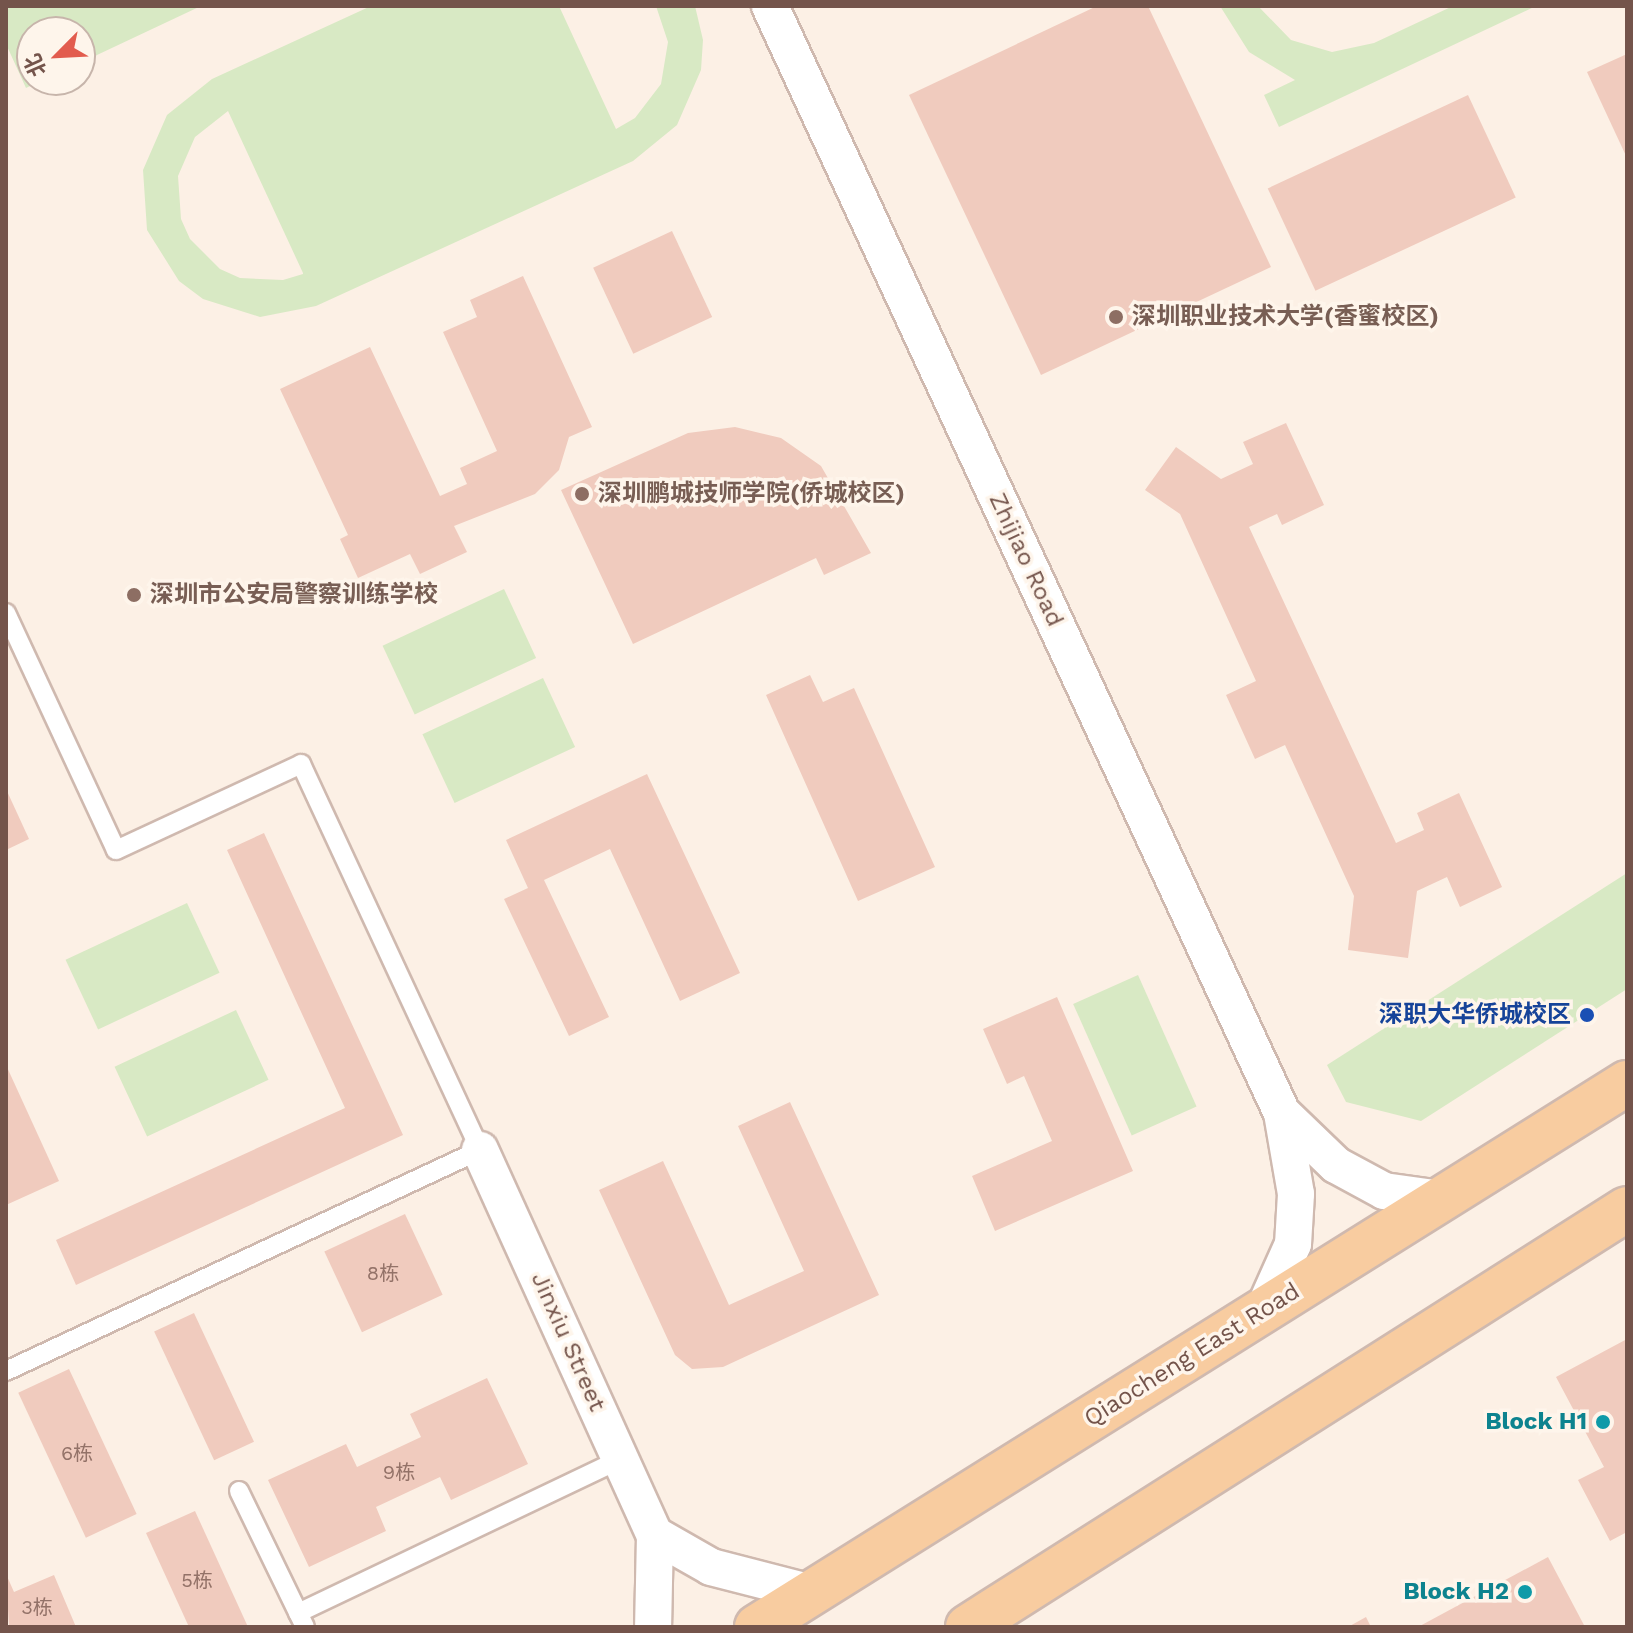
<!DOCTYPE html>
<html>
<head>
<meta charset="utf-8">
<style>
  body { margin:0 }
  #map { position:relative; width:1633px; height:1633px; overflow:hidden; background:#fcf0e5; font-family:"Work Sans","Noto Sans SC",sans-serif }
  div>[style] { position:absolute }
  .green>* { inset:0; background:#d8e9c4; transform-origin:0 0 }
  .building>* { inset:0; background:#f0cbbe; transform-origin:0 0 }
  .roads { filter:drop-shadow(2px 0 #cfb9af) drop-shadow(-2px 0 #cfb9af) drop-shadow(0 2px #cfb9af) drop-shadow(0 -2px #cfb9af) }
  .service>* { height:18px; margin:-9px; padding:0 9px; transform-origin:9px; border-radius:9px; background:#fff }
  .minor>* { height:36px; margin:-18px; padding:0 18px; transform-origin:18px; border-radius:18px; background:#fff }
  .primary>* { height:44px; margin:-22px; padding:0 22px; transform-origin:22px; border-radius:22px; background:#f8cca0 }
  .dots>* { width:22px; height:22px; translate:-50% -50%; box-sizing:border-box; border:4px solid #fef5eb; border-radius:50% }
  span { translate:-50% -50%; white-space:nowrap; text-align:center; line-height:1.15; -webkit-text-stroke:7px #fef5eb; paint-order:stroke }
  .number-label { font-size:20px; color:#937268 }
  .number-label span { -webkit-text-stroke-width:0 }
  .education-label { font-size:24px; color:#785e54; font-weight:700 }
  .left { translate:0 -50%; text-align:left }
  .street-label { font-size:24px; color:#74544b }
  .transit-label { font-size:24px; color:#164399; font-weight:700 }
  .right { translate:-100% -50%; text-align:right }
  .culture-label { font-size:24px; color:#0d838f; font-weight:700 }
  .frame { position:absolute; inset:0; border:8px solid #74544b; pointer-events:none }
  .north { position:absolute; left:16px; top:16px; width:80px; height:80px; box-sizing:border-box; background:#fef5eb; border:2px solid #c7b5ab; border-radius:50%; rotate:246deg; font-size:22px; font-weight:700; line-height:32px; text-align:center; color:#74544b }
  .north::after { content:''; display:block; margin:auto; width:28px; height:36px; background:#e25c4e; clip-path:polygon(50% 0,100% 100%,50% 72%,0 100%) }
</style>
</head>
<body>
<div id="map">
  <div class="green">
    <i style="clip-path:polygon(6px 6px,201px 6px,80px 63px,80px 32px,32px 32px,32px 80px,43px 80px,26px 88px,6px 44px)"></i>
    <i style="clip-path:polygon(evenodd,371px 6px,559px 6px,616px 129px,635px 118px,661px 84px,668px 42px,656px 6px,695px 6px,703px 40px,701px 70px,677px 125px,633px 161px,316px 306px,260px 317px,203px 299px,179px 281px,147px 230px,143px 170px,167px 115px,212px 79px,371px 6px,228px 111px,303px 273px,303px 274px,283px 280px,240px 278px,220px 269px,190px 239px,181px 219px,178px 176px,195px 137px,228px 111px)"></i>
    <i style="clip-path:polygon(1220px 6px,1258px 6px,1291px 40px,1332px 52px,1374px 43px,1453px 6px,1536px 6px,1279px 127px,1264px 95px,1295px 80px,1249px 52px)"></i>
    <i style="left:504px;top:589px;width:76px;height:134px;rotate:65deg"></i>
    <i style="left:543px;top:678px;width:76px;height:133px;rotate:65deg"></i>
    <i style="clip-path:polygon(1627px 873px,1627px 989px,1421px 1121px,1346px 1102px,1327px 1065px)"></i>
    <i style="left:187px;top:903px;width:77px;height:134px;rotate:65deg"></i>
    <i style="left:1138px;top:975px;width:144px;height:71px;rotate:66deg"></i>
    <i style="left:236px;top:1010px;width:77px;height:134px;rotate:65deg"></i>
  </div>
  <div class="building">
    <i style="clip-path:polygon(1097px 6px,1148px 6px,1271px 267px,1041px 375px,909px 95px)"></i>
    <i style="clip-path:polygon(1627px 54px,1627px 158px,1587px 72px)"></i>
    <i style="left:1468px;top:95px;width:113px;height:221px;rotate:65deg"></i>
    <i style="left:672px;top:231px;width:95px;height:87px;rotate:65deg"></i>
    <i style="clip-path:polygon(523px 276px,592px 427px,569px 437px,559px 470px,535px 494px,454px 526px,467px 552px,420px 574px,410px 554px,358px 578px,340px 539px,348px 535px,280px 389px,370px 347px,440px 496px,467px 484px,460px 468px,497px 451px,443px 332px,477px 317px,470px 300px)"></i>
    <i style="clip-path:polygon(1286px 423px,1324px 505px,1282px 525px,1277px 514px,1249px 527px,1396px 843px,1424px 830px,1417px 813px,1459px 793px,1502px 887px,1460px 907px,1447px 877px,1417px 891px,1408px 958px,1348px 950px,1354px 896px,1285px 745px,1255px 759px,1226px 695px,1256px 681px,1180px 514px,1145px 490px,1176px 447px,1221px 479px,1253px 464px,1243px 442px)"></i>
    <i style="clip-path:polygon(735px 427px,781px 438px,821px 466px,871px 553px,824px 575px,816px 558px,633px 644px,561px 490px,688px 433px)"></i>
    <i style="clip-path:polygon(810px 675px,823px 702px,854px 688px,935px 867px,858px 901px,766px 695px)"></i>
    <i style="clip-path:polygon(647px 774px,740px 973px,680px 1001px,610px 849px,544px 880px,609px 1017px,569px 1036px,504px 899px,528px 888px,506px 840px)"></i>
    <i style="clip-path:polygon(6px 789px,29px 839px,6px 850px)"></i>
    <i style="clip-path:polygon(264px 833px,403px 1135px,76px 1285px,56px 1240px,345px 1108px,227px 850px)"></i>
    <i style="clip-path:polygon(1057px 997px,1133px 1171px,995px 1231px,972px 1176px,1052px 1141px,1024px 1076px,1007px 1084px,983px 1029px)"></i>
    <i style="clip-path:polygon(6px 1065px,59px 1181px,6px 1205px)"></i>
    <i style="clip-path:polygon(790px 1102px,879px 1295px,723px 1367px,692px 1369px,675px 1355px,599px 1190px,663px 1161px,729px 1305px,804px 1271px,738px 1126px)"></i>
    <i style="left:405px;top:1214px;width:89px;height:89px;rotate:65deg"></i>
    <i style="left:194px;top:1313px;width:142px;height:44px;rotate:65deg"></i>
    <i style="clip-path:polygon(1627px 1339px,1627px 1532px,1610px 1541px,1578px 1480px,1604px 1467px,1556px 1377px)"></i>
    <i style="left:69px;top:1369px;width:160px;height:56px;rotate:65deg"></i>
    <i style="clip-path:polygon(487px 1378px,528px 1464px,451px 1500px,440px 1477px,376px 1507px,386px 1531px,309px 1567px,268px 1480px,346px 1444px,357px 1467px,421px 1437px,410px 1414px)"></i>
    <i style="clip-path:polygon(195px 1511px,248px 1627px,189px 1627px,146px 1533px)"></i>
    <i style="clip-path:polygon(1548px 1557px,1585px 1627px,1418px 1627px)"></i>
    <i style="clip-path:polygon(6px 1574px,14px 1592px,54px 1575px,76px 1627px,9px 1627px)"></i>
    <i style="clip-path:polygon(1366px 1617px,1371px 1627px,1348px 1627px)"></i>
  </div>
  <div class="roads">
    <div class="service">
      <i style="left:6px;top:613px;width:261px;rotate:65.1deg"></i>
      <i style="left:116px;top:850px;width:204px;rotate:-24.9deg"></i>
      <i style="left:301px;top:764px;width:425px;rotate:65.1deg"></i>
      <i style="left:480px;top:1150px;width:523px;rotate:155deg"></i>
      <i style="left:239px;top:1491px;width:151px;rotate:64.1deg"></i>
      <i style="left:298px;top:1613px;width:358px;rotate:-25.5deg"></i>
    </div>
    <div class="minor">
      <i style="left:770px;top:6px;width:1220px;rotate:65.18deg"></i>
      <i style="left:1282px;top:1113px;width:82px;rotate:80.2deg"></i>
      <i style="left:1296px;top:1194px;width:50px;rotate:93.4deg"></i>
      <i style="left:1293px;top:1244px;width:73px;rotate:114.1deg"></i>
      <i style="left:1282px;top:1113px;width:75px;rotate:43.9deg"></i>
      <i style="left:1336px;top:1165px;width:55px;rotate:28.4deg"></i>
      <i style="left:1384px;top:1191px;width:58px;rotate:8deg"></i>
      <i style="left:480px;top:1150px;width:423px;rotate:65.6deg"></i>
      <i style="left:655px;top:1535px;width:92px;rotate:91.2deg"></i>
      <i style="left:655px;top:1535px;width:64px;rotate:29.7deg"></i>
      <i style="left:711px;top:1567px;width:104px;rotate:14.4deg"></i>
    </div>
    <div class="primary">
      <i style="left:757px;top:1627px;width:1026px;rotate:-32.02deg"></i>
      <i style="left:968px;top:1627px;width:780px;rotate:-32.39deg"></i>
    </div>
  </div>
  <div class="dots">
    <i style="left:1116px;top:317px;background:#8d6e63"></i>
    <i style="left:582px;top:494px;background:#8d6e63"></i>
    <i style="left:134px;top:595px;background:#8d6e63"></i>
    <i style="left:1587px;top:1015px;background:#1a4fb4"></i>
    <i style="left:1603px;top:1422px;background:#0f9aa8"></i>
    <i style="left:1525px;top:1592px;background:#0f9aa8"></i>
  </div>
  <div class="number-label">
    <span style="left:383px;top:1273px">8栋</span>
    <span style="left:77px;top:1453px">6栋</span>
    <span style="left:399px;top:1472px">9栋</span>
    <span style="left:197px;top:1580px">5栋</span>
    <span style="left:37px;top:1607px">3栋</span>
  </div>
  <div class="education-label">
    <span class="left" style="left:1132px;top:317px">深圳职业技术大学(香蜜校区)</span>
    <span class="left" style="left:598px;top:494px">深圳鹏城技师学院(侨城校区)</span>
    <span class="left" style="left:150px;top:595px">深圳市公安局警察训练学校</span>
  </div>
  <div class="street-label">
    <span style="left:1026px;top:560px;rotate:65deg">Zhijiao Road</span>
    <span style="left:568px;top:1342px;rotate:66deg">Jinxiu Street</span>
    <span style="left:1192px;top:1355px;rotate:-32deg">Qiaocheng East Road</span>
  </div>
  <div class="transit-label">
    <span class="right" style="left:1571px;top:1015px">深职大华侨城校区</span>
  </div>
  <div class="culture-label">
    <span class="right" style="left:1587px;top:1422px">Block H1</span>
    <span class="right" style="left:1509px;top:1592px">Block H2</span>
  </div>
  <div class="frame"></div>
  <div class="north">北</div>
</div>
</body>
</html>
